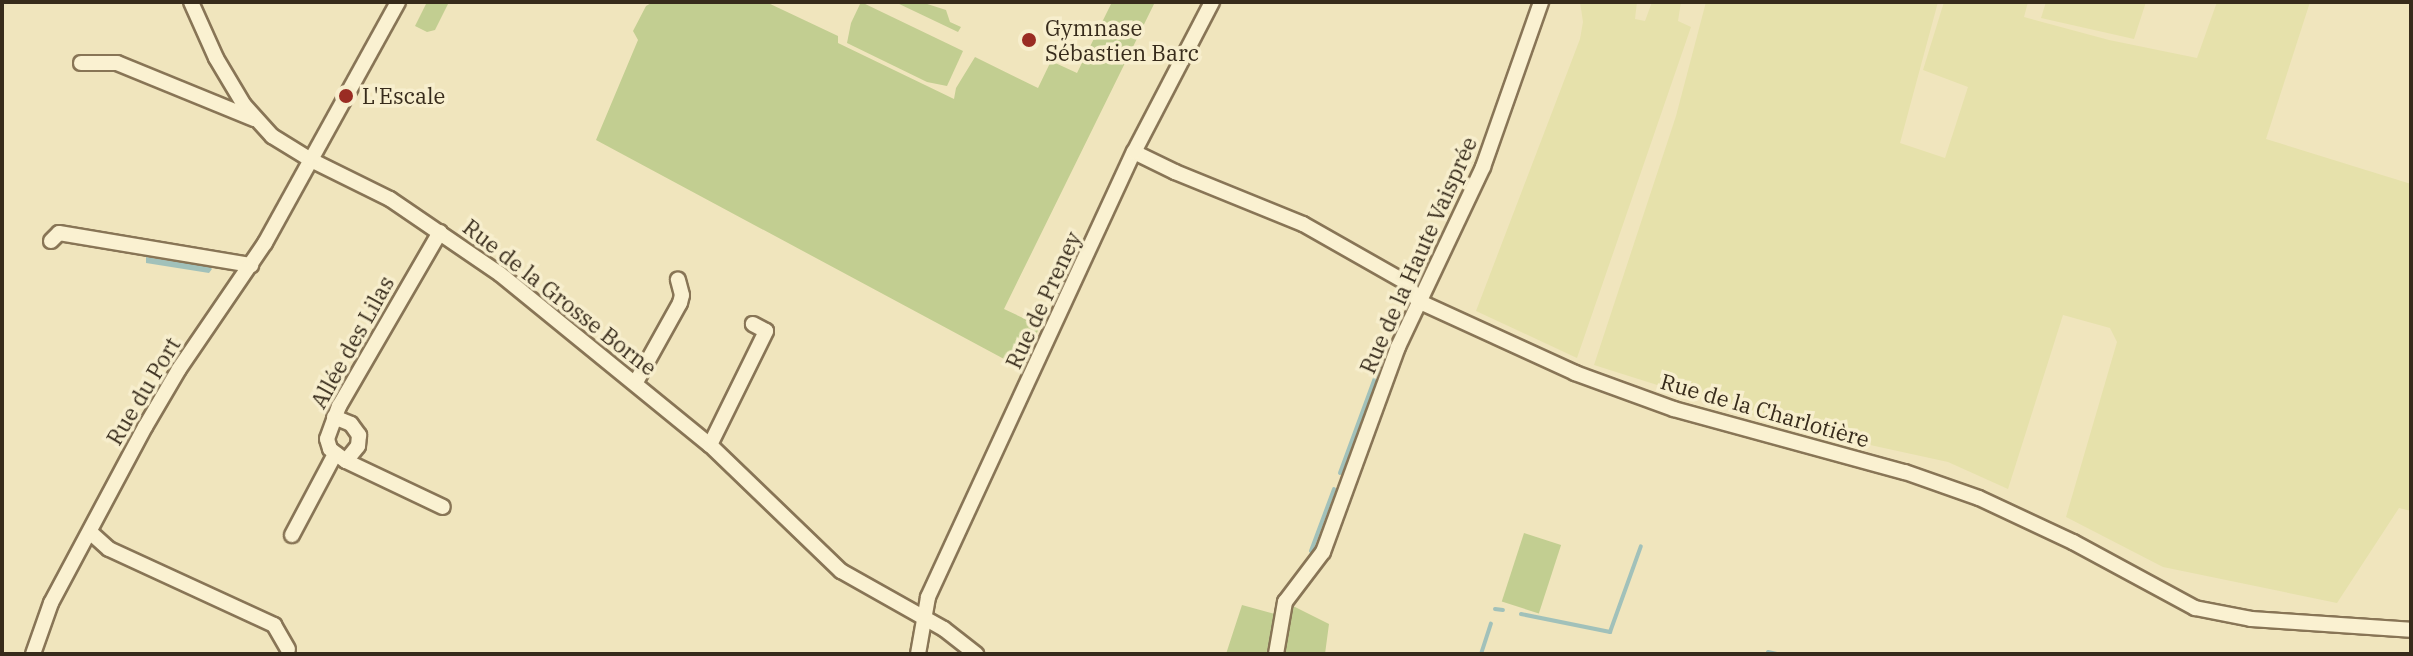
<!DOCTYPE html>
<html>
<head>
<meta charset="utf-8">
<style>
  body { margin:0 }
  #map { position:relative; width:2413px; height:656px; overflow:hidden; background:#f0e5bd; font-family:"IBM Plex Serif",serif }
  div>[style] { position:absolute }
  .farmland>* { inset:0; background:#e6e1ab }
  .green>* { inset:0; background:#c2ce91; transform-origin:0 0 }
  .water>* { inset:0; background:#a1c1ba }
  .stream>* { height:4px; margin:-2px; padding:0 2px; transform-origin:2px; border-radius:2px; background:#a1c1ba }
  .roads { filter:drop-shadow(2px 0 #887556) drop-shadow(-2px 0 #887556) drop-shadow(0 2px #887556) drop-shadow(0 -2px #887556) }
  .minor>* { height:14px; margin:-7px; padding:0 7px; transform-origin:7px; border-radius:7px; background:#faf1d1 }
  .dots>* { width:22px; height:22px; translate:-50% -50%; box-sizing:border-box; border:4px solid #f7eecd; border-radius:50% }
  span { translate:-50% -50%; white-space:nowrap; text-align:center; line-height:1.15; -webkit-text-stroke:7px #f7eecd; paint-order:stroke }
  .poi-label { font-size:22px; color:#372b1b }
  .left { translate:0 -50%; text-align:left }
  .street-label { font-size:22px; color:#372b1b }
  .frame { position:absolute; inset:0; border:4px solid #372b1b; pointer-events:none }
</style>
</head>
<body>
<div id="map">
  <div class="farmland">
    <i style="clip-path:polygon(1580px 2px,1637px 2px,1635px 19px,1645px 21px,1652px 2px,1681px 2px,1678px 21px,1691px 27px,1577px 358px,1476px 311px,1580px 39px,1583px 22px)"></i>
    <i style="clip-path:polygon(1706px 2px,1938px 2px,1900px 143px,1945px 158px,1968px 87px,1923px 70px,1944px 2px,2028px 2px,2024px 17px,2109px 40px,2197px 58px,2217px 2px,2310px 2px,2266px 139px,2411px 184px,2411px 511px,2399px 508px,2337px 603px,2163px 567px,2066px 517px,2117px 342px,2110px 328px,2063px 315px,2008px 489px,1948px 462px,1797px 429px,1594px 365px,1676px 116px)"></i>
    <i style="clip-path:polygon(2046px 2px,2146px 2px,2134px 39px,2041px 18px)"></i>
  </div>
  <div class="green">
    <i style="clip-path:polygon(427px 2px,449px 2px,435px 30px,427px 32px,415px 26px)"></i>
    <i style="clip-path:polygon(653px 2px,766px 2px,838px 36px,838px 43px,954px 99px,956px 88px,975px 57px,1038px 88px,1051px 61px,1077px 73px,1112px 2px,1155px 2px,1004px 309px,1040px 326px,1021px 368px,596px 140px,638px 40px,633px 31px,646px 6px)"></i>
    <i style="clip-path:polygon(861px 2px,963px 51px,947px 86px,927px 82px,847px 43px,851px 23px)"></i>
    <i style="clip-path:polygon(895px 2px,921px 2px,946px 10px,950px 22px,961px 27px,958px 32px)"></i>
    <i style="left:1524px;top:533px;width:39px;height:72px;rotate:18deg"></i>
    <i style="clip-path:polygon(1285px 602px,1329px 624px,1325px 654px,1226px 654px,1242px 605px,1275px 614px)"></i>
  </div>
  <div class="water">
    <i style="clip-path:polygon(146px 257px,210px 267px,212px 269px,209px 273px,146px 263px)"></i>
  </div>
  <div class="stream">
    <i style="left:1340px;top:473px;width:136px;rotate:-69.8deg"></i>
    <i style="left:1311px;top:551px;width:66px;rotate:-69.6deg"></i>
    <i style="left:1495px;top:609px;width:8px;rotate:7deg"></i>
    <i style="left:1521px;top:614px;width:91px;rotate:11.4deg"></i>
    <i style="left:1610px;top:632px;width:91px;rotate:-70.2deg"></i>
    <i style="left:1270px;top:647px;width:39px;rotate:-80deg"></i>
    <i style="left:1768px;top:652px;width:9px;rotate:13deg"></i>
    <i style="left:1481px;top:654px;width:32px;rotate:-72deg"></i>
  </div>
  <div class="roads">
    <div class="minor">
      <i style="left:191px;top:2px;width:61px;rotate:65.9deg"></i>
      <i style="left:216px;top:58px;width:55px;rotate:59.2deg"></i>
      <i style="left:244px;top:105px;width:42px;rotate:47.9deg"></i>
      <i style="left:272px;top:136px;width:46px;rotate:31.6deg"></i>
      <i style="left:311px;top:160px;width:88px;rotate:26.3deg"></i>
      <i style="left:390px;top:199px;width:133px;rotate:34.3deg"></i>
      <i style="left:500px;top:274px;width:271px;rotate:39.2deg"></i>
      <i style="left:710px;top:445px;width:182px;rotate:43.9deg"></i>
      <i style="left:841px;top:571px;width:118px;rotate:29.4deg"></i>
      <i style="left:944px;top:629px;width:41px;rotate:38deg"></i>
      <i style="left:81px;top:63px;width:36px"></i>
      <i style="left:117px;top:63px;width:148px;rotate:22.2deg"></i>
      <i style="left:1134px;top:152px;width:46px;rotate:26deg"></i>
      <i style="left:1175px;top:172px;width:138px;rotate:22.1deg"></i>
      <i style="left:1303px;top:224px;width:120px;rotate:29.6deg"></i>
      <i style="left:1407px;top:283px;width:21px;rotate:59deg"></i>
      <i style="left:1418px;top:301px;width:173px;rotate:24.6deg"></i>
      <i style="left:1575px;top:373px;width:105px;rotate:20deg"></i>
      <i style="left:1674px;top:409px;width:239px;rotate:15.3deg"></i>
      <i style="left:1905px;top:472px;width:78px;rotate:19.4deg"></i>
      <i style="left:1979px;top:498px;width:104px;rotate:25.1deg"></i>
      <i style="left:2073px;top:542px;width:139px;rotate:28.4deg"></i>
      <i style="left:2195px;top:608px;width:57px;rotate:11.1deg"></i>
      <i style="left:2251px;top:619px;width:160px;rotate:3.9deg"></i>
      <i style="left:440px;top:232px;width:201px;rotate:120.1deg"></i>
      <i style="left:339px;top:406px;width:35px;rotate:110deg"></i>
      <i style="left:327px;top:439px;width:10px;rotate:73deg"></i>
      <i style="left:330px;top:449px;width:20px;rotate:37deg"></i>
      <i style="left:346px;top:461px;width:107px;rotate:25.4deg"></i>
      <i style="left:51px;top:241px;width:11px;rotate:-45deg"></i>
      <i style="left:59px;top:233px;width:195px;rotate:9.5deg"></i>
      <i style="left:636px;top:382px;width:90px;rotate:-60.9deg"></i>
      <i style="left:680px;top:303px;width:8px;rotate:-76deg"></i>
      <i style="left:682px;top:295px;width:16px;rotate:-105deg"></i>
      <i style="left:334px;top:417px;width:18px;rotate:22deg"></i>
      <i style="left:351px;top:424px;width:14px;rotate:54deg"></i>
      <i style="left:359px;top:435px;width:11px;rotate:95deg"></i>
      <i style="left:358px;top:446px;width:19px;rotate:129deg"></i>
      <i style="left:710px;top:445px;width:127px;rotate:-63.8deg"></i>
      <i style="left:766px;top:331px;width:15px;rotate:-152deg"></i>
      <i style="left:90px;top:532px;width:25px;rotate:42deg"></i>
      <i style="left:109px;top:549px;width:182px;rotate:24.7deg"></i>
      <i style="left:274px;top:625px;width:28px;rotate:60deg"></i>
      <i style="left:292px;top:535px;width:92px;rotate:-62deg"></i>
      <i style="left:33px;top:654px;width:54px;rotate:-70.6deg"></i>
      <i style="left:51px;top:603px;width:200px;rotate:-61.9deg"></i>
      <i style="left:145px;top:427px;width:67px;rotate:-59.6deg"></i>
      <i style="left:179px;top:369px;width:153px;rotate:-55.7deg"></i>
      <i style="left:265px;top:243px;width:275px;rotate:-61.1deg"></i>
      <i style="left:918px;top:654px;width:58px;rotate:-80deg"></i>
      <i style="left:928px;top:597px;width:490px;rotate:-65.2deg"></i>
      <i style="left:1134px;top:152px;width:169px;rotate:-62.5deg"></i>
      <i style="left:1276px;top:654px;width:53px;rotate:-80.2deg"></i>
      <i style="left:1285px;top:602px;width:63px;rotate:-52.8deg"></i>
      <i style="left:1323px;top:552px;width:218px;rotate:-69.9deg"></i>
      <i style="left:1398px;top:347px;width:199px;rotate:-64.7deg"></i>
      <i style="left:1483px;top:167px;width:175px;rotate:-70.6deg"></i>
    </div>
  </div>
  <div class="dots">
    <i style="left:1029px;top:40px;background:#9a2c23"></i>
    <i style="left:346px;top:96px;background:#9a2c23"></i>
  </div>
  <div class="poi-label">
    <span class="left" style="left:1045px;top:40px">Gymnase<br>Sébastien Barc</span>
    <span class="left" style="left:362px;top:96px">L'Escale</span>
  </div>
  <div class="street-label">
    <span style="left:1418px;top:255px;rotate:-66deg">Rue de la Haute Vaisprée</span>
    <span style="left:560px;top:297px;rotate:38deg">Rue de la Grosse Borne</span>
    <span style="left:1043px;top:300px;rotate:-65deg">Rue de Preney</span>
    <span style="left:352px;top:342px;rotate:-61deg">Allée des Lilas</span>
    <span style="left:143px;top:391px;rotate:-59deg">Rue du Port</span>
    <span style="left:1765px;top:410px;rotate:16deg">Rue de la Charlotière</span>
  </div>
  <div class="frame"></div>
</div>
</body>
</html>
